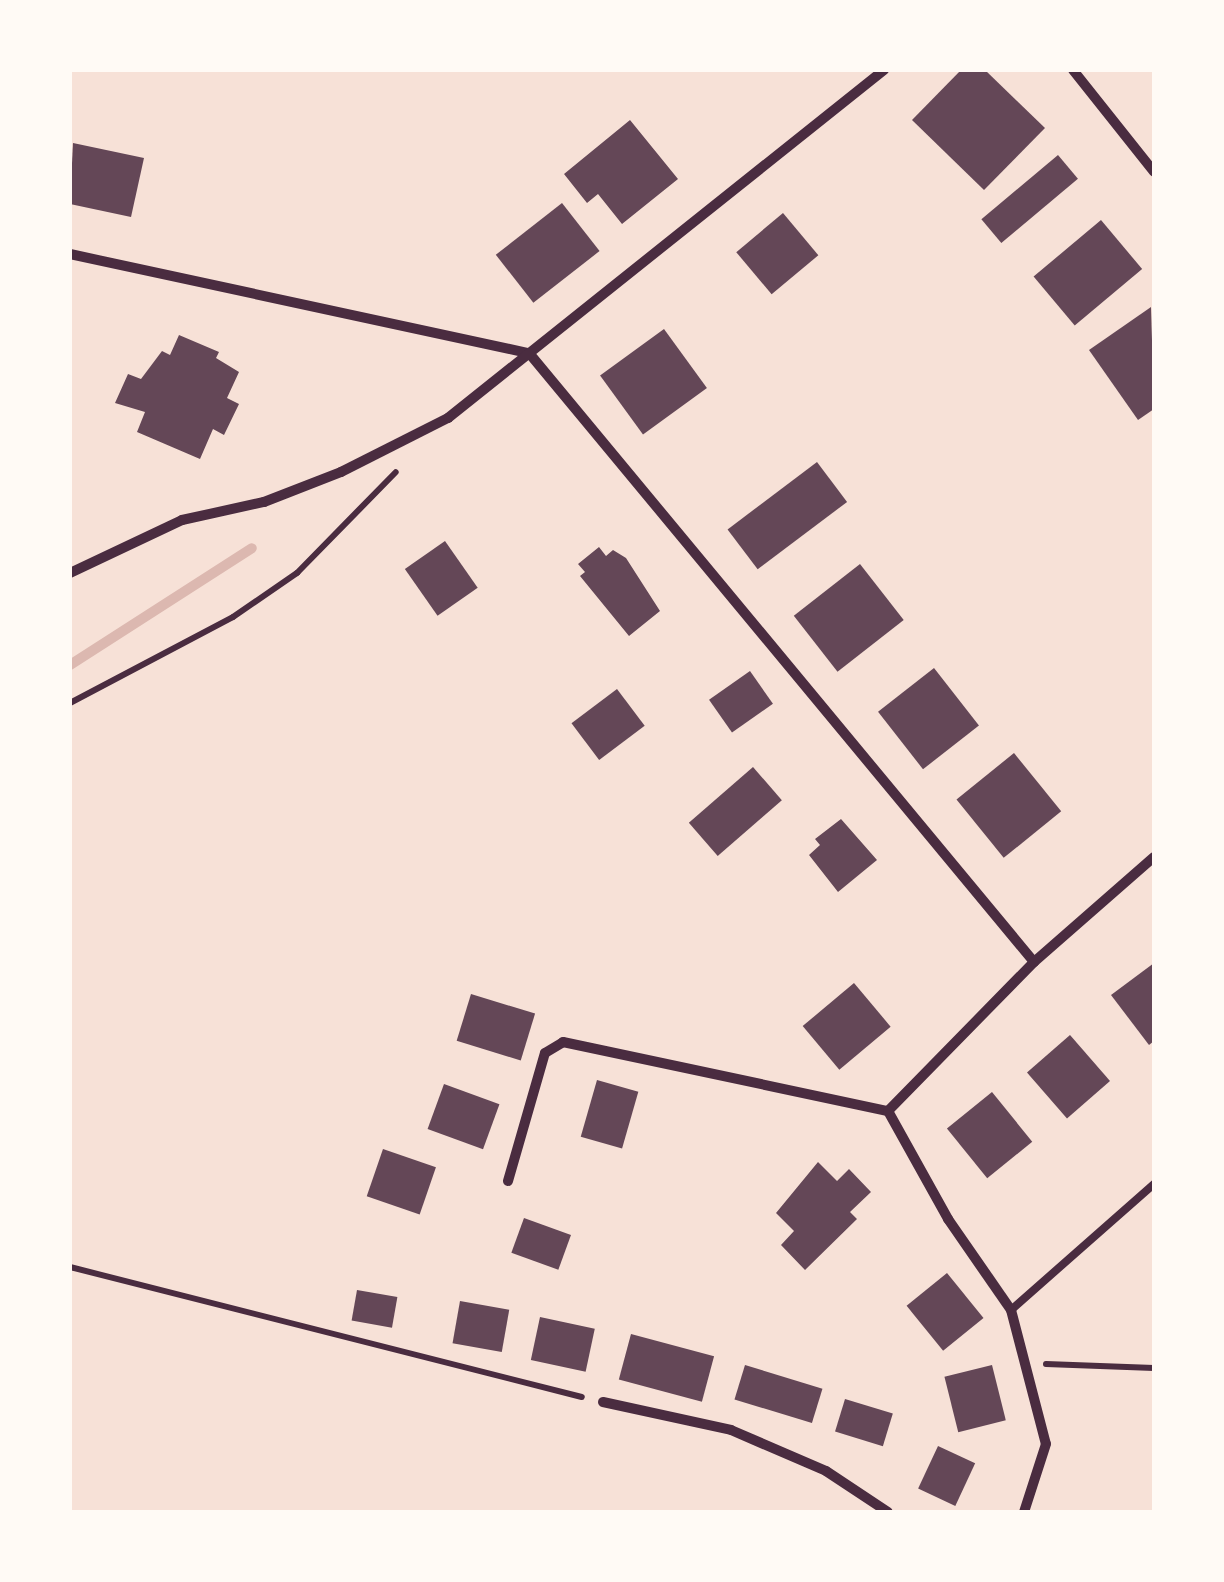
<!DOCTYPE html>
<html>
<head>
<meta charset="utf-8">
<style>
  body { margin:0 }
  #map { position:relative; width:1224px; height:1582px; overflow:hidden; background:#f7e1d7; font-family:"Zilla Slab",serif }
  div>[style] { position:absolute }
  .stream>* { height:10px; margin:-5px; padding:0 5px; transform-origin:5px; border-radius:5px; background:#dcb8b0 }
  .building>* { inset:0; background:#644757; transform-origin:0 0 }
  .path>* { height:6px; margin:-3px; padding:0 3px; transform-origin:3px; border-radius:3px; background:#4a2c40 }
  .service>* { height:8px; margin:-4px; padding:0 4px; transform-origin:4px; border-radius:4px; background:#4a2c40 }
  .minor>* { height:10px; margin:-5px; padding:0 5px; transform-origin:5px; border-radius:5px; background:#4a2c40 }
  span { translate:-50% -50%; white-space:nowrap; text-align:center; line-height:1.15; -webkit-text-stroke:8px #fffaf5; paint-order:stroke }
  .frame { position:absolute; inset:0; border:72px solid #fffaf5; pointer-events:none }
</style>
</head>
<body>
<div id="map">
  <div class="stream">
    <i style="left:70px;top:665px;width:216px;rotate:-32.7deg"></i>
  </div>
  <div class="building">
    <i style="clip-path:polygon(961px 70px,985px 70px,1045px 128px,984px 190px,912px 120px)"></i>
    <i style="clip-path:polygon(630px 120px,678px 179px,622px 224px,598px 194px,587px 203px,564px 174px)"></i>
    <i style="clip-path:polygon(73px 143px,144px 158px,131px 217px,70px 204px)"></i>
    <i style="left:1058px;top:155px;width:31px;height:100px;rotate:50deg"></i>
    <i style="left:562px;top:203px;width:61px;height:84px;rotate:52deg"></i>
    <i style="left:783px;top:213px;width:55px;height:61px;rotate:50deg"></i>
    <i style="left:1101px;top:220px;width:64px;height:88px;rotate:50deg"></i>
    <i style="clip-path:polygon(1151px 307px,1154px 409px,1138px 420px,1089px 350px)"></i>
    <i style="left:664px;top:329px;width:73px;height:79px;rotate:54deg"></i>
    <i style="clip-path:polygon(179px 335px,219px 352px,216px 358px,239px 372px,227px 398px,239px 404px,224px 435px,213px 429px,200px 459px,137px 432px,145px 412px,115px 403px,128px 374px,141px 379px,162px 351px,170px 355px)"></i>
    <i style="left:817px;top:462px;width:50px;height:112px;rotate:53deg"></i>
    <i style="left:445px;top:541px;width:57px;height:49px;rotate:55deg"></i>
    <i style="clip-path:polygon(599px 547px,606px 556px,613px 550px,626px 558px,660px 611px,629px 636px,580px 576px,585px 572px,578px 564px)"></i>
    <i style="left:860px;top:564px;width:71px;height:84px;rotate:52deg"></i>
    <i style="left:934px;top:668px;width:73px;height:71px;rotate:52deg"></i>
    <i style="left:750px;top:671px;width:40px;height:50px;rotate:55deg"></i>
    <i style="left:617px;top:689px;width:46px;height:57px;rotate:53deg"></i>
    <i style="left:1014px;top:753px;width:75px;height:74px;rotate:51deg"></i>
    <i style="left:753px;top:767px;width:44px;height:85px;rotate:49deg"></i>
    <i style="clip-path:polygon(841px 819px,877px 860px,838px 892px,809px 855px,820px 845px,815px 839px)"></i>
    <i style="clip-path:polygon(1154px 963px,1154px 1041px,1149px 1045px,1111px 995px)"></i>
    <i style="left:854px;top:983px;width:57px;height:67px;rotate:50deg"></i>
    <i style="left:471px;top:994px;width:67px;height:49px;rotate:17deg"></i>
    <i style="left:1070px;top:1035px;width:61px;height:57px;rotate:49deg"></i>
    <i style="left:597px;top:1080px;width:43px;height:59px;rotate:16deg"></i>
    <i style="left:444px;top:1084px;width:59px;height:48px;rotate:20deg"></i>
    <i style="left:992px;top:1092px;width:64px;height:58px;rotate:51deg"></i>
    <i style="left:383px;top:1149px;width:56px;height:50px;rotate:19deg"></i>
    <i style="clip-path:polygon(818px 1162px,837px 1181px,849px 1169px,871px 1192px,850px 1212px,857px 1219px,805px 1270px,781px 1245px,794px 1231px,776px 1213px)"></i>
    <i style="left:524px;top:1218px;width:50px;height:37px;rotate:20deg"></i>
    <i style="left:947px;top:1273px;width:58px;height:52px;rotate:51deg"></i>
    <i style="left:357px;top:1290px;width:41px;height:31px;rotate:10deg"></i>
    <i style="left:460px;top:1301px;width:50px;height:43px;rotate:10deg"></i>
    <i style="left:540px;top:1317px;width:56px;height:44px;rotate:12deg"></i>
    <i style="left:631px;top:1334px;width:86px;height:47px;rotate:15deg"></i>
    <i style="left:745px;top:1365px;width:81px;height:36px;rotate:17deg"></i>
    <i style="left:992px;top:1365px;width:57px;height:49px;rotate:76deg"></i>
    <i style="left:845px;top:1399px;width:50px;height:34px;rotate:17deg"></i>
    <i style="left:938px;top:1446px;width:41px;height:47px;rotate:25deg"></i>
  </div>
  <div class="path">
    <i style="left:70px;top:703px;width:184px;rotate:-27.8deg"></i>
    <i style="left:233px;top:617px;width:78px;rotate:-34.5deg"></i>
    <i style="left:297px;top:573px;width:141px;rotate:-45.6deg"></i>
    <i style="left:70px;top:1267px;width:528px;rotate:14.25deg"></i>
    <i style="left:1046px;top:1364px;width:108px;rotate:2.1deg"></i>
  </div>
  <div class="service">
    <i style="left:1011px;top:1310px;width:191px;rotate:-41.4deg"></i>
  </div>
  <div class="minor">
    <i style="left:1073px;top:70px;width:130px;rotate:51.5deg"></i>
    <i style="left:70px;top:254px;width:470px;rotate:12.2deg"></i>
    <i style="left:529px;top:353px;width:791px;rotate:50.33deg"></i>
    <i style="left:70px;top:573px;width:124px;rotate:-25.3deg"></i>
    <i style="left:182px;top:520px;width:84px;rotate:-12.4deg"></i>
    <i style="left:264px;top:502px;width:83px;rotate:-21.3deg"></i>
    <i style="left:341px;top:472px;width:120px;rotate:-26.8deg"></i>
    <i style="left:448px;top:418px;width:558px;rotate:-38.6deg"></i>
    <i style="left:888px;top:1111px;width:209px;rotate:-45.6deg"></i>
    <i style="left:1034px;top:962px;width:159px;rotate:-41.2deg"></i>
    <i style="left:508px;top:1181px;width:133px;rotate:-73.9deg"></i>
    <i style="left:545px;top:1053px;width:21px;rotate:-31deg"></i>
    <i style="left:563px;top:1042px;width:332px;rotate:12deg"></i>
    <i style="left:888px;top:1111px;width:124px;rotate:60.9deg"></i>
    <i style="left:948px;top:1219px;width:111px;rotate:55.3deg"></i>
    <i style="left:1011px;top:1310px;width:138px;rotate:75.4deg"></i>
    <i style="left:1046px;top:1444px;width:71px;rotate:107.9deg"></i>
    <i style="left:603px;top:1402px;width:131px;rotate:12.3deg"></i>
    <i style="left:731px;top:1430px;width:103px;rotate:23.3deg"></i>
    <i style="left:826px;top:1471px;width:74px;rotate:33.5deg"></i>
  </div>
  <div class="frame"></div>
</div>
</body>
</html>
